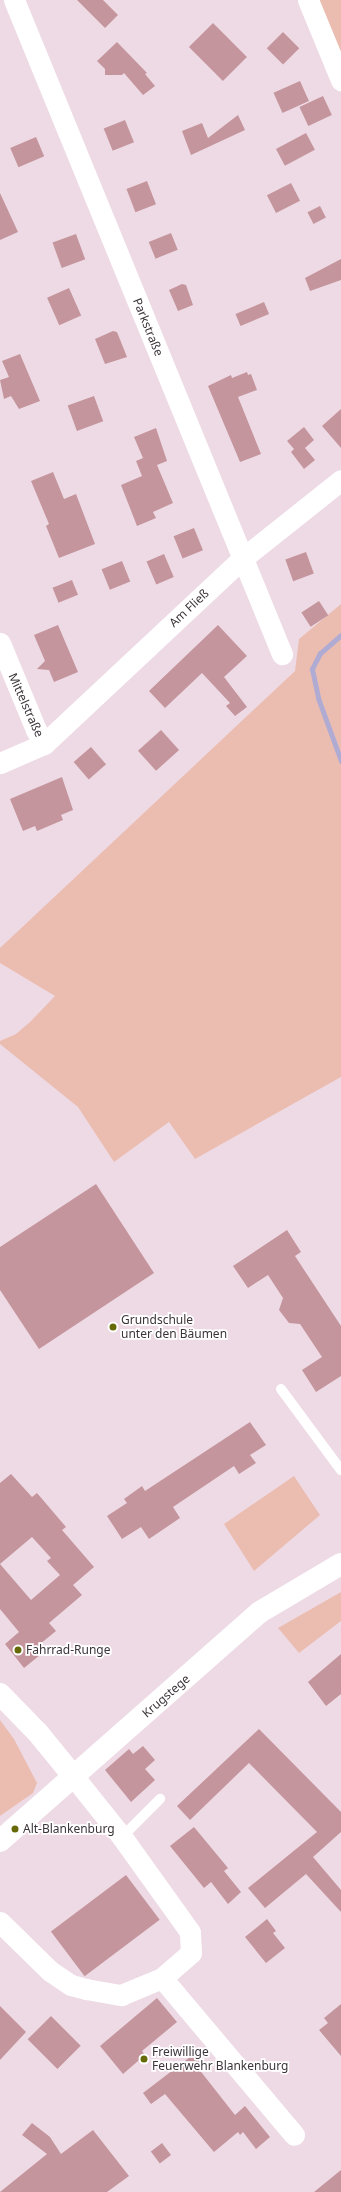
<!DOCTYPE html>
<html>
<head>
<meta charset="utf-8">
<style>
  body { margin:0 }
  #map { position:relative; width:341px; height:2192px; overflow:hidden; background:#eedae5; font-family:"Noto Sans",sans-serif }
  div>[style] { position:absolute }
  .green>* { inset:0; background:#ebbdb1 }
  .stream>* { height:5px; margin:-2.5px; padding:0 2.5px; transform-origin:2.5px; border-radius:2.5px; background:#b0abd3 }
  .building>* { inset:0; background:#c4959c; transform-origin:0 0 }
  .service>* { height:10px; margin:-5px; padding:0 5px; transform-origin:5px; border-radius:5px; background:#fff }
  .minor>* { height:21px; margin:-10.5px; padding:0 10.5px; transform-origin:10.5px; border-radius:10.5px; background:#fff }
  .secondary>* { height:22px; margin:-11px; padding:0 11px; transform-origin:11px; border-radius:11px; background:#fff }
  .dots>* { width:11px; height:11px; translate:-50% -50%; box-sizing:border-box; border:2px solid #fff; border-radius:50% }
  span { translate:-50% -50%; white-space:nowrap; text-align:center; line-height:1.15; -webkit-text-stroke:3.5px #fff; paint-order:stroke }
  .street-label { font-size:12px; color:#3c3439 }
  .poi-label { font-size:12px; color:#3c3439 }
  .left { translate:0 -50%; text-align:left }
</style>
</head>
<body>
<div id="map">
  <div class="green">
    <i style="clip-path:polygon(318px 0,341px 0,341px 63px)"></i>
    <i style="clip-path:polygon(341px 604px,341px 1077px,195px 1159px,169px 1122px,114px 1162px,78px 1107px,0 1044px,0 1041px,16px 1034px,30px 1022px,55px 996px,0 963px,0 948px,295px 671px,299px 639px)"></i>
    <i style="clip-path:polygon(294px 1476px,320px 1515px,254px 1571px,224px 1524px)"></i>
    <i style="clip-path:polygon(341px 1592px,341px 1621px,299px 1653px,278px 1628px)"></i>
    <i style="clip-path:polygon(0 1720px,14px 1739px,37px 1783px,33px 1793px,0 1816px)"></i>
  </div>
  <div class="stream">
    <i style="left:341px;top:635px;width:28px;rotate:139deg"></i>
    <i style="left:320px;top:653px;width:18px;rotate:117deg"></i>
    <i style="left:312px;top:669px;width:30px;rotate:78deg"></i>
    <i style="left:318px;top:698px;width:67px;rotate:69.9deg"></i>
  </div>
  <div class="building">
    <i style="clip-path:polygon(77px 0,103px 0,118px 15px,105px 28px)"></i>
    <i style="left:213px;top:23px;width:48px;height:34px;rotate:45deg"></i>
    <i style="left:283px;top:32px;width:23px;height:23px;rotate:45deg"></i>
    <i style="clip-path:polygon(117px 42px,147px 73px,145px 74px,155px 86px,143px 95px,124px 73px,122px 75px,105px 75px,105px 69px,97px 61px)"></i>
    <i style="left:300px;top:81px;width:22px;height:29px;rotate:66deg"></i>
    <i style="left:323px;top:96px;width:21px;height:26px;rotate:65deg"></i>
    <i style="clip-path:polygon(238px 115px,245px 130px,191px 155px,182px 131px,202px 123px,208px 138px)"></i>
    <i style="left:125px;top:120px;width:24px;height:23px;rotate:68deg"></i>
    <i style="left:306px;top:133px;width:19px;height:34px;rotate:62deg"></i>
    <i style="left:36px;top:137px;width:21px;height:28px;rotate:67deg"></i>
    <i style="left:147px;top:181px;width:25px;height:22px;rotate:69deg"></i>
    <i style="left:291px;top:183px;width:20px;height:27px;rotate:63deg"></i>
    <i style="clip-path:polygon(0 193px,18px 232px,0 240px)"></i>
    <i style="left:320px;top:206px;width:13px;height:14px;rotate:63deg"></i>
    <i style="left:171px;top:233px;width:18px;height:24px;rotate:68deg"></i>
    <i style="left:76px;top:234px;width:27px;height:25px;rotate:70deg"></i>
    <i style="clip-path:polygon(341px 259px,341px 280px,310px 291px,305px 278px)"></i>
    <i style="clip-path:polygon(182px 284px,186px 285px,193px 305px,178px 311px,169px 290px)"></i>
    <i style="left:69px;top:288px;width:30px;height:24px;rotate:66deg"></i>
    <i style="left:264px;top:302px;width:13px;height:31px;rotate:67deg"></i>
    <i style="clip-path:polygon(113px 331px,117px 332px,127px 357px,105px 364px,95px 339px)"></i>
    <i style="clip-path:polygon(20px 354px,40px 401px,19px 409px,11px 396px,4px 399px,0 380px,9px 377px,2px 361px)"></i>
    <i style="clip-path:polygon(247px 372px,248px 375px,251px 374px,257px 390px,238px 397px,261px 454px,240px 462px,208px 386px,231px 375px,232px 378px)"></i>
    <i style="left:94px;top:396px;width:27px;height:28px;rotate:70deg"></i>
    <i style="clip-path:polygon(341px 409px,341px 448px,322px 426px)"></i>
    <i style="clip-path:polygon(304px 427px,314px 440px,305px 448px,315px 460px,304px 469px,291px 452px,294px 449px,287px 441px)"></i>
    <i style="clip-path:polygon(156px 428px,167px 461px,157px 465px,173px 503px,153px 512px,156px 518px,137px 526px,121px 485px,142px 476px,136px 461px,143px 458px,134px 437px)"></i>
    <i style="clip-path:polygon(53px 472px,64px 499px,76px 494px,95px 544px,59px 558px,46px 526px,49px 524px,31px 481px)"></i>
    <i style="left:194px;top:528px;width:24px;height:22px;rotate:68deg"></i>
    <i style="left:306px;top:552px;width:23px;height:22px;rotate:70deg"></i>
    <i style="left:164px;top:554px;width:25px;height:19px;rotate:67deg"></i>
    <i style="left:122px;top:561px;width:22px;height:22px;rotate:68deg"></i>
    <i style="left:72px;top:580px;width:16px;height:21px;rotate:68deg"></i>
    <i style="left:319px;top:601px;width:17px;height:21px;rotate:57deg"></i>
    <i style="clip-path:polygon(58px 625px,78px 672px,54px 682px,49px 670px,37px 669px,45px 661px,34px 635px)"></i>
    <i style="clip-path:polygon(218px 625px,247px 656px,224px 677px,247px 707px,235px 716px,226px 706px,230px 703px,202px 673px,165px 708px,149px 691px)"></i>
    <i style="left:161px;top:730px;width:27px;height:31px;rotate:48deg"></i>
    <i style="left:91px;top:747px;width:23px;height:23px;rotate:49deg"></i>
    <i style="clip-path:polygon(62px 777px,73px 810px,61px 815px,63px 820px,37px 831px,35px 826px,23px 831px,10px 799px)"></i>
    <i style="clip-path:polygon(96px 1184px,154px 1273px,39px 1349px,0 1290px,0 1247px)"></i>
    <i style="clip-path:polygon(287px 1230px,301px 1252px,295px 1256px,341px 1326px,341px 1376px,316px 1392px,302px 1370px,322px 1357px,300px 1324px,289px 1323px,279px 1310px,283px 1298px,268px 1275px,248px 1288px,233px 1266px)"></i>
    <i style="clip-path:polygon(250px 1422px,266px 1445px,250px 1455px,256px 1463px,239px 1474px,234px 1466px,173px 1507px,180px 1518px,149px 1539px,141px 1527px,122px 1539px,107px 1516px,127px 1503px,124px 1499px,142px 1486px,145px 1491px)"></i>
    <i style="clip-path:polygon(evenodd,11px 1474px,32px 1497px,37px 1493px,66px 1527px,62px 1530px,94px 1567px,73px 1585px,82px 1595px,49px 1623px,56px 1631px,40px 1644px,45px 1651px,24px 1668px,5px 1644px,19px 1632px,0 1609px,0 1483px,11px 1474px,32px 1537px,51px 1558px,47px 1561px,60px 1575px,31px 1600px,0 1564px,32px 1537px)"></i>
    <i style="clip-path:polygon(341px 1654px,341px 1694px,326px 1706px,308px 1682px)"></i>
    <i style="clip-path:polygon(259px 1729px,341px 1812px,341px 1832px,313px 1857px,341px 1890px,341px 1912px,306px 1874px,265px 1908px,248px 1888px,317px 1832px,249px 1763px,190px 1820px,177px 1806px)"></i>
    <i style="clip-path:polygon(143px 1746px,155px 1760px,145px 1769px,155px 1780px,131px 1802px,105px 1770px,129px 1749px,133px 1754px)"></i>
    <i style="clip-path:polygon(194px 1827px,228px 1868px,224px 1871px,241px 1892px,228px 1904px,211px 1882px,204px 1888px,170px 1846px)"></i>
    <i style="left:126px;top:1875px;width:56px;height:94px;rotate:53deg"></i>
    <i style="clip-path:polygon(267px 1919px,276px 1931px,273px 1933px,285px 1948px,266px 1963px,245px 1937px)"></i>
    <i style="clip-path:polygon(157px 1998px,177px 2022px,142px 2051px,145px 2055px,123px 2074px,100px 2046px)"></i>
    <i style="clip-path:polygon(341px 2004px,341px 2056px,319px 2030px,328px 2023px,324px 2018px)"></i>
    <i style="clip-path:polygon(0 2006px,26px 2032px,0 2060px)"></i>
    <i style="left:51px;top:2016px;width:42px;height:33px;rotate:45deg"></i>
    <i style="clip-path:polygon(194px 2054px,202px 2065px,198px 2068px,235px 2115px,245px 2106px,270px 2137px,256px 2149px,243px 2132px,240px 2135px,238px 2132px,214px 2152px,165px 2094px,151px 2104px,143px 2093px)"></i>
    <i style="clip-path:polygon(32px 2123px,50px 2137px,61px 2154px,93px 2130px,129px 2176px,107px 2192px,0 2192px,47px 2154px,22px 2135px)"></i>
    <i style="left:162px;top:2143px;width:15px;height:14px;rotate:53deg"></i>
    <i style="clip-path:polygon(341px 2170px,341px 2192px,314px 2192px)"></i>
  </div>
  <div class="service">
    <i style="left:281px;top:1389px;width:101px;rotate:53.5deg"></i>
    <i style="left:122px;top:1837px;width:54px;rotate:-45deg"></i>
  </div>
  <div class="minor">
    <i style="left:14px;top:0;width:707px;rotate:67.72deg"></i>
    <i style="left:308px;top:0;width:87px;rotate:67.6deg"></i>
    <i style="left:0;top:643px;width:94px;rotate:67.5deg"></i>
    <i style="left:36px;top:730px;width:16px;rotate:60deg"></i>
    <i style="left:0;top:763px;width:48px;rotate:-23.4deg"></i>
    <i style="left:44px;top:744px;width:272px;rotate:-43.1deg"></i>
    <i style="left:243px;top:558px;width:125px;rotate:-38.5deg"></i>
    <i style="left:0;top:1922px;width:70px;rotate:44.4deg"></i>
    <i style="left:50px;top:1971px;width:25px;rotate:34deg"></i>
    <i style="left:71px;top:1985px;width:16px;rotate:15deg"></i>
    <i style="left:86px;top:1989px;width:36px;rotate:10deg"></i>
    <i style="left:121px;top:1995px;width:44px;rotate:-22.5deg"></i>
    <i style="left:162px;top:1978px;width:38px;rotate:-41deg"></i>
    <i style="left:191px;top:1953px;width:21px;rotate:-93deg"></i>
    <i style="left:190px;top:1932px;width:117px;rotate:-125.6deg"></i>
    <i style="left:122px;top:1837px;width:77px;rotate:-128.7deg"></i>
    <i style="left:162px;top:1978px;width:205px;rotate:49.9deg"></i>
  </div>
  <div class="secondary">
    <i style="left:0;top:1694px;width:54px;rotate:45.7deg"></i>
    <i style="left:38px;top:1733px;width:57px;rotate:50.7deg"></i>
    <i style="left:0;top:1841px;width:346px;rotate:-41.4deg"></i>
    <i style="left:260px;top:1612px;width:94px;rotate:-30.7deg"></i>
  </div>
  <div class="dots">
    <i style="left:113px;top:1327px;background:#666906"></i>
    <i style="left:18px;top:1650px;background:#666906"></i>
    <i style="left:15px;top:1829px;background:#666906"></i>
    <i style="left:144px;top:2059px;background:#666906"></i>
  </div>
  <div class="street-label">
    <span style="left:148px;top:327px;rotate:68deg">Parkstraße</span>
    <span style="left:189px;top:608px;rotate:-43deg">Am Fließ</span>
    <span style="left:26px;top:705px;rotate:66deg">Mittelstraße</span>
    <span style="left:166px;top:1696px;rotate:-41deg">Krugstege</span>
  </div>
  <div class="poi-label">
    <span class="left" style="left:121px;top:1327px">Grundschule<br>unter den Bäumen</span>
    <span class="left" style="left:26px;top:1650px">Fahrrad-Runge</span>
    <span class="left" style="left:23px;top:1829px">Alt-Blankenburg</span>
    <span class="left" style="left:152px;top:2059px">Freiwillige<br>Feuerwehr Blankenburg</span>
  </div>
</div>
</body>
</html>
